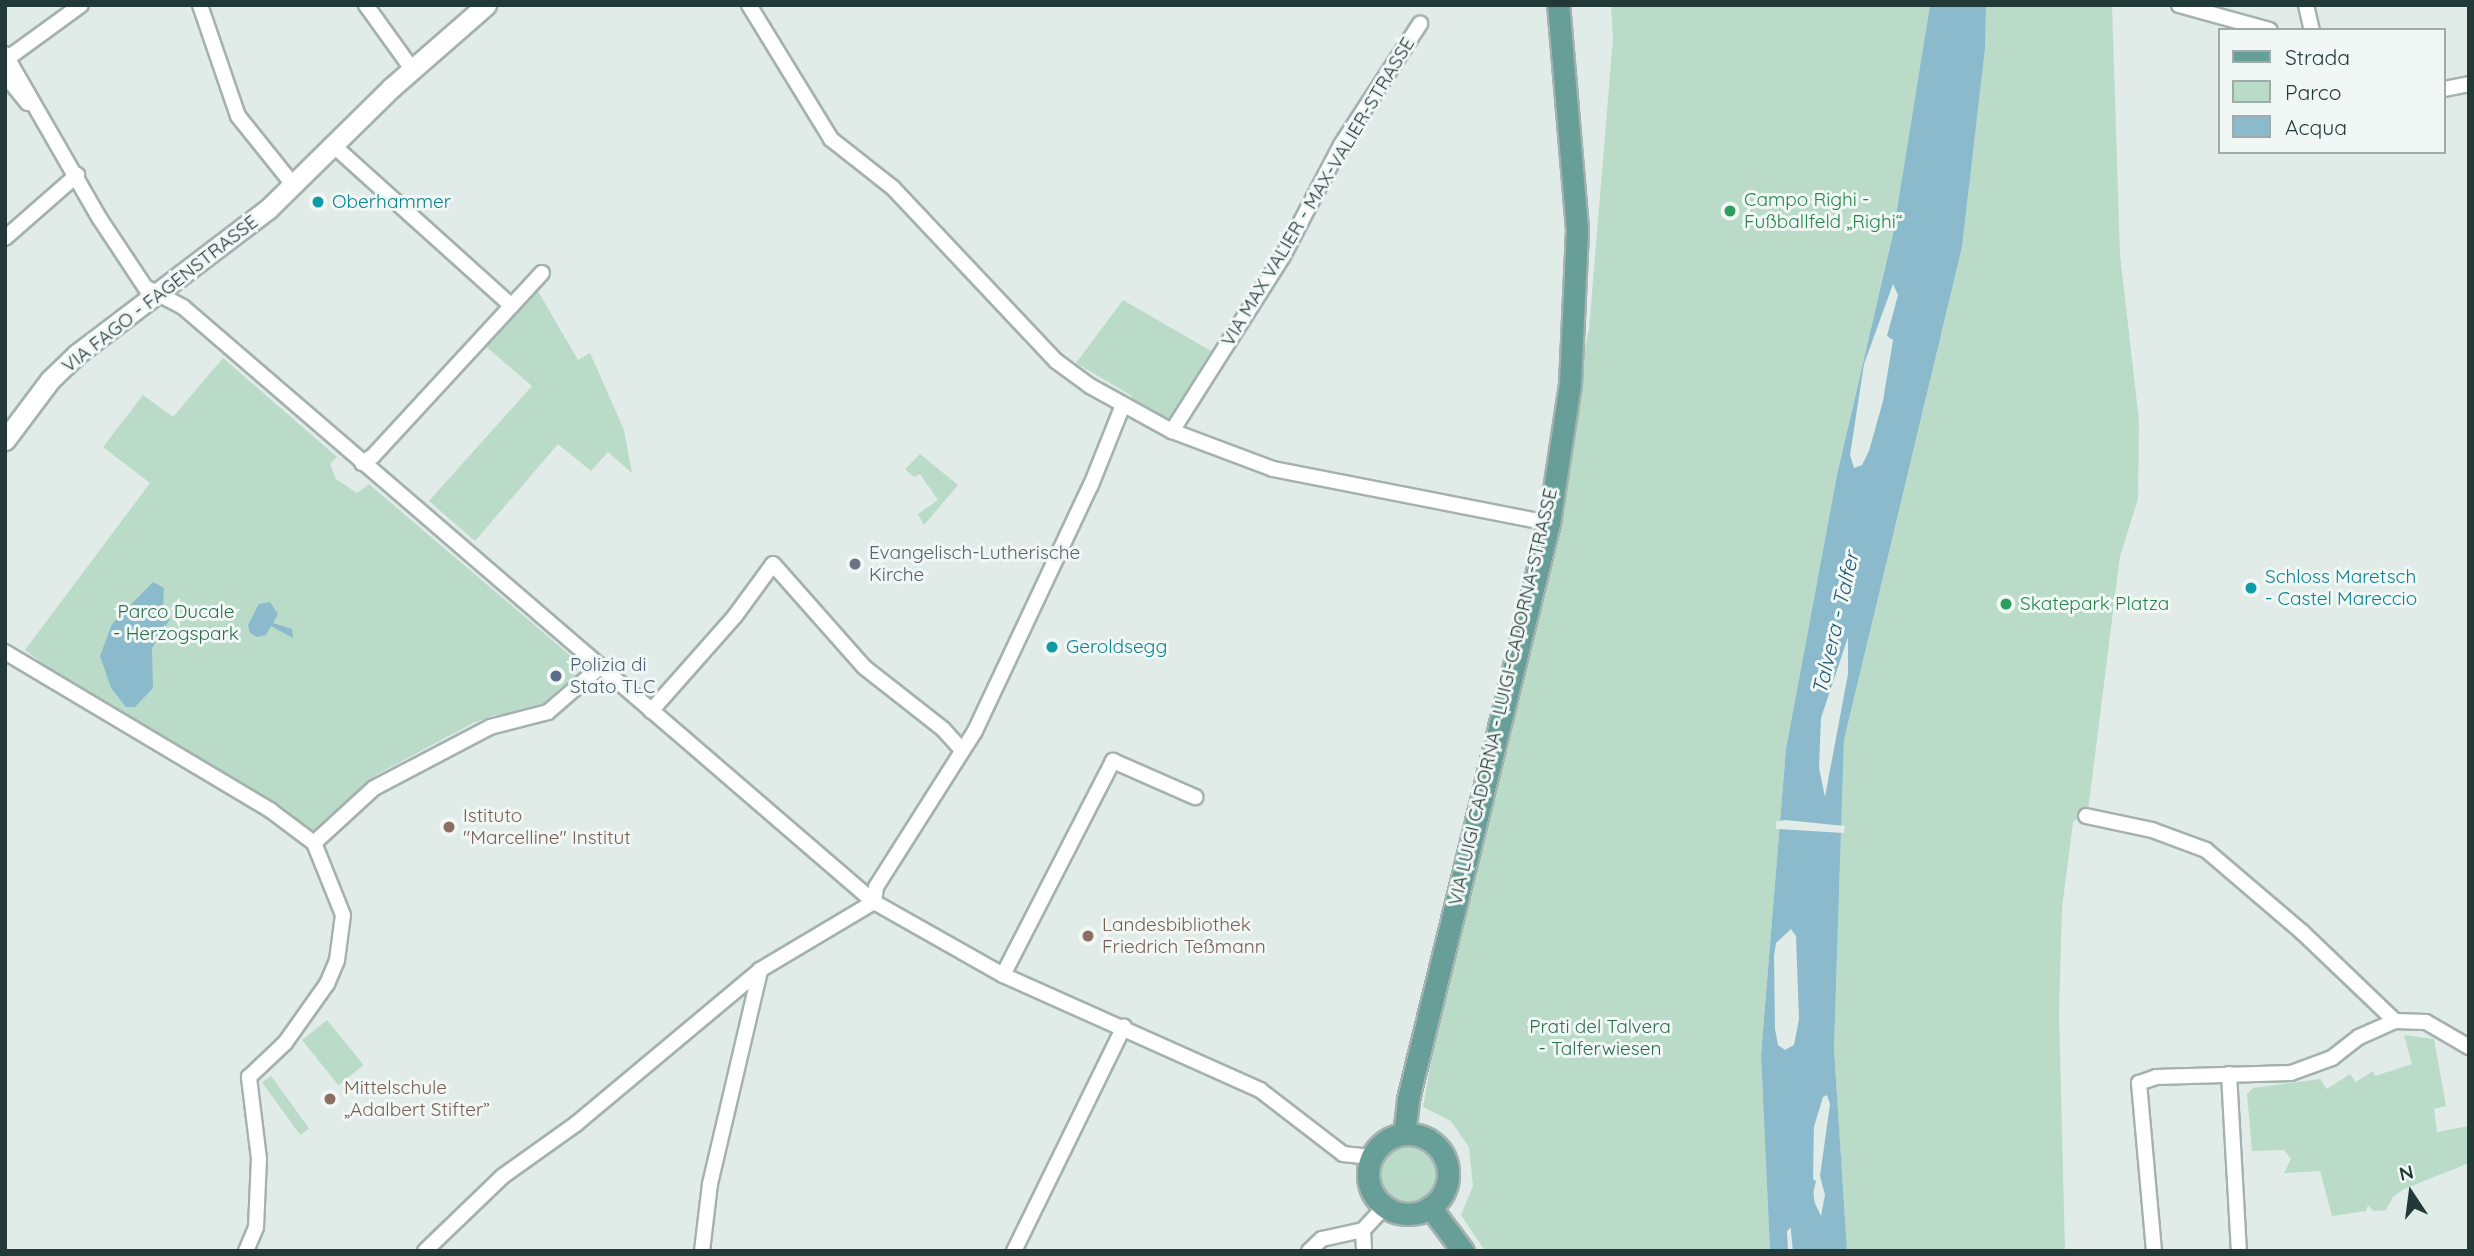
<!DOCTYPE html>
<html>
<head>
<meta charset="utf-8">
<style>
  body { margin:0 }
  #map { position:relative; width:2474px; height:1256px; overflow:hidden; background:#e1ebe8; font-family:Quicksand,sans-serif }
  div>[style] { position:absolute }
  .green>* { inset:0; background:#badbc8; transform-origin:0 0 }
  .round { border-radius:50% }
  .water>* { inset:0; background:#8bbacd }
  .pier>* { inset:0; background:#e1ebe8 }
  .river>* { height:26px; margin:-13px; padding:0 13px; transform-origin:13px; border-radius:13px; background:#8bbacd }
  .roads { filter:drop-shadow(2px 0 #a4b2af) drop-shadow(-2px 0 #a4b2af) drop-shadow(0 2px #a4b2af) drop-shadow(0 -2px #a4b2af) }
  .minor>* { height:14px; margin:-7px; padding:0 7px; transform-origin:7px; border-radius:7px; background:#fff }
  .tertiary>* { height:19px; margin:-9.5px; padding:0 9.5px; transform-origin:9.5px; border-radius:9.5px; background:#fff }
  .primary>* { height:21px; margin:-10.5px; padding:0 10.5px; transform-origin:10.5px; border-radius:10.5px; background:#679e98 }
  .primary>.ring { margin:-10.5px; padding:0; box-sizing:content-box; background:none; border:21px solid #679e98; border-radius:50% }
  .dots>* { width:19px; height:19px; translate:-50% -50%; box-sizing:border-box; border:4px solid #f1f7f5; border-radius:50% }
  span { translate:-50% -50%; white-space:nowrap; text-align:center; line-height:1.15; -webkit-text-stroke:6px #f1f7f5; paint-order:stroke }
  .street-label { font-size:19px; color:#223a37 }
  .leisure-label { font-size:19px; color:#27864d }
  .left { translate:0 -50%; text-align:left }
  .culture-label { font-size:19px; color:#0d838f }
  .worship-label { font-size:19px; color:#5b616d }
  .park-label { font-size:19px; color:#2e6f51 }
  .service-label { font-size:19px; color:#4e5e75 }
  .education-label { font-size:19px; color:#785e54 }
  .water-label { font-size:21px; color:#1f5973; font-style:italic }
  .frame { position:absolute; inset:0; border:7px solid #223a37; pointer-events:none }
  .legend { position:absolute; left:2218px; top:28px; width:228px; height:126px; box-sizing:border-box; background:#f1f7f5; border:2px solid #9eaba9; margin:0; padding:9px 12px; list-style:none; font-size:21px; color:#223a37 }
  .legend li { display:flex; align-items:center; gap:14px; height:35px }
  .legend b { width:35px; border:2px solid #9eaba9 }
  .north { position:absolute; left:2376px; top:1158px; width:70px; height:70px; -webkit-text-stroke:5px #f1f7f5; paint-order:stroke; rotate:347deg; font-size:19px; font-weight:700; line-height:28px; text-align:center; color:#223a37 }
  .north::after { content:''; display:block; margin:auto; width:24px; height:32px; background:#223a37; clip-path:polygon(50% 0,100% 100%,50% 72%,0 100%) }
</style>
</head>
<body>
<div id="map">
  <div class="green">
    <i style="clip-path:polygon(1611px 5px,1930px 5px,1893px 234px,1837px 475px,1786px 749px,1761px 1055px,1770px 1251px,1485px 1251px,1461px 1215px,1473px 1186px,1469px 1147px,1451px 1121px,1423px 1107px,1461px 893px,1589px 330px,1613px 38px)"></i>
    <i style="clip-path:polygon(1986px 5px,2112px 5px,2120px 255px,2139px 421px,2138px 499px,2120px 556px,2088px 811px,2073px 822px,2062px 908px,2059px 1012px,2065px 1251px,1847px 1251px,1834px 1048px,1844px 740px,1962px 247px,1985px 49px)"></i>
    <i style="clip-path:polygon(536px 288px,578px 360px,590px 353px,624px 430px,632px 473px,608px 452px,591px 471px,558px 444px,475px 541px,429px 501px,532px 386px,483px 344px)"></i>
    <i style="clip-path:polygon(1123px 300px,1211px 351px,1166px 423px,1131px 399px,1132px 396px,1076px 363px)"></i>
    <i style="clip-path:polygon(223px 358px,337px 457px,330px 464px,336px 479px,357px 493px,369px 484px,580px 664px,573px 677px,541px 705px,524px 714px,495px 715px,473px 723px,376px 775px,314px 833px,279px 807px,74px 688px,25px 650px,150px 483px,103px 447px,143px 395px,173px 417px)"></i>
    <i style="clip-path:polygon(920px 454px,958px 485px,924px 525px,918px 514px,938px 500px,920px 474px,914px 477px,905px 469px)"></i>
    <i style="left:327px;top:1020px;width:58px;height:32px;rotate:51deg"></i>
    <i style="clip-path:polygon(2404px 1035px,2434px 1039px,2446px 1106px,2434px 1109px,2437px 1132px,2469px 1126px,2469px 1163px,2404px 1189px,2393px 1197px,2386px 1210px,2373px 1211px,2368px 1205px,2366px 1211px,2332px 1216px,2320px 1171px,2284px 1173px,2291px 1159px,2284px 1150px,2252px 1151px,2247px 1094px,2253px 1088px,2320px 1079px,2327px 1089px,2350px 1074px,2356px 1082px,2373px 1071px,2375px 1076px,2412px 1064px)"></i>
    <i style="left:271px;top:1076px;width:65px;height:11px;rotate:54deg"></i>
    <i class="round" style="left:1377px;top:1144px;width:60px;height:60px"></i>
  </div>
  <div class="water">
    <i style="clip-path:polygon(evenodd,1930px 5px,1986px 5px,1985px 49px,1962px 247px,1844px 740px,1834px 1048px,1847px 1251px,1814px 1251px,1800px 1219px,1787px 1231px,1788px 1251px,1770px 1251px,1761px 1055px,1786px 749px,1837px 475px,1893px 234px,1930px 5px,1893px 284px,1898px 295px,1887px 336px,1893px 340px,1883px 401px,1869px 451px,1862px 465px,1854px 468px,1850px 455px,1864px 364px,1893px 284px,1930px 5px,1848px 637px,1848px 674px,1825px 797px,1819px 768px,1821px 718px,1848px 637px,1930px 5px,1791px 929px,1796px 936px,1799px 1019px,1794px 1045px,1785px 1050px,1778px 1045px,1775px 1029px,1774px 956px,1776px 943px,1791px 929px,1930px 5px,1813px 1082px,1813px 1130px,1823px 1097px,1827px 1095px,1830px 1104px,1820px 1176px,1825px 1195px,1821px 1216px,1812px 1197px,1816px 1181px,1801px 1173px,1793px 1137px,1795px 1098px,1813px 1082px)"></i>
    <i style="clip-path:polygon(153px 582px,164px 588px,163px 608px,170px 619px,152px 648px,153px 688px,135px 707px,126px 707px,111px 688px,100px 656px,112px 624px)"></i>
    <i style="clip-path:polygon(270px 602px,278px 614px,273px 623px,292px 629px,293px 638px,271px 626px,266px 635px,257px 637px,250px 633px,248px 625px,259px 604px)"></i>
  </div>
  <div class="pier">
    <i style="clip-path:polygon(1785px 820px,1845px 826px,1844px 833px,1776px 829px,1776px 822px)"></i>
  </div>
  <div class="river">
    <i style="left:1802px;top:1055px;width:133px;rotate:90.9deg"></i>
    <i style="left:1800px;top:1188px;width:63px;rotate:84.6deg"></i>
  </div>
  <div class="roads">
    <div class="minor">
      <i style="left:200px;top:5px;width:117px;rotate:71.1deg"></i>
      <i style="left:238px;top:116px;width:90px;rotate:51.3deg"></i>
      <i style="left:366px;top:5px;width:79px;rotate:54.3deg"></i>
      <i style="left:749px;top:5px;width:157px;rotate:58.5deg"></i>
      <i style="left:831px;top:139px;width:79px;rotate:38.3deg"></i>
      <i style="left:893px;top:188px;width:238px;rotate:46.7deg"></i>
      <i style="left:1056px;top:361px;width:42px;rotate:36.3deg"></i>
      <i style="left:1090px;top:386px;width:94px;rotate:28.8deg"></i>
      <i style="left:1172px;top:431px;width:108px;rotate:20.6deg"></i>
      <i style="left:1273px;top:469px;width:281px;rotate:11.1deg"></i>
      <i style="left:2179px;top:5px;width:94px;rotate:15.4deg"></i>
      <i style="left:2306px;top:5px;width:26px;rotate:77deg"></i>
      <i style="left:5px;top:54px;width:190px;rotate:60.1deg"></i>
      <i style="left:100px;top:219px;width:82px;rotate:56.5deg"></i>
      <i style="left:145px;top:287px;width:43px;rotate:27.8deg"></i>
      <i style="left:183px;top:307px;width:912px;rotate:40.73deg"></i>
      <i style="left:874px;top:902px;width:148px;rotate:29.5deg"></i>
      <i style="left:1003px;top:975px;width:282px;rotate:24.1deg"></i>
      <i style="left:1260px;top:1090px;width:105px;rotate:37.6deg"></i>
      <i style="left:1343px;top:1154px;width:28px;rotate:6deg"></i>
      <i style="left:8px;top:58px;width:90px;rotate:-36deg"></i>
      <i style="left:5px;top:75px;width:36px;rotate:51deg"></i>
      <i style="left:2444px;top:89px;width:25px;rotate:-11deg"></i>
      <i style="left:334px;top:146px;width:239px;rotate:42deg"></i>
      <i style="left:5px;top:238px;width:96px;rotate:-41.2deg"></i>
      <i style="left:1172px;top:431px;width:207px;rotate:-57.6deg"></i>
      <i style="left:1283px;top:256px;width:125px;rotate:-62.4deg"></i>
      <i style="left:1341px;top:145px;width:145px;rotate:-56.9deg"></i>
      <i style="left:362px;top:463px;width:13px;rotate:-32deg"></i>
      <i style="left:373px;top:456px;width:249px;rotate:-47.3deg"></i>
      <i style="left:5px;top:652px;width:309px;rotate:30.8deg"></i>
      <i style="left:270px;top:810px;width:55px;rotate:36.9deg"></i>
      <i style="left:651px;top:711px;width:127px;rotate:-48.5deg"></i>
      <i style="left:735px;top:616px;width:64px;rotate:-53.8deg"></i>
      <i style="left:773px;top:564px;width:137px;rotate:48.5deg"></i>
      <i style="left:864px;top:667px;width:100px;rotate:38.1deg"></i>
      <i style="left:943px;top:729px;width:27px;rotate:48deg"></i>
      <i style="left:2086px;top:816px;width:67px;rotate:12deg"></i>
      <i style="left:2152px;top:830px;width:58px;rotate:20.3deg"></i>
      <i style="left:2206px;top:850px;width:126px;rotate:40.5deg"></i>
      <i style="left:2302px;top:932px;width:129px;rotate:43.7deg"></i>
      <i style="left:314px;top:843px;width:81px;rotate:-42.5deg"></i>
      <i style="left:374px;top:788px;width:131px;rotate:-27.7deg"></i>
      <i style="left:490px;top:727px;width:60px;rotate:-14.5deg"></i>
      <i style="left:548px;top:712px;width:69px;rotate:-40.9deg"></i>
      <i style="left:874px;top:902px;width:15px;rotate:-82deg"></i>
      <i style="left:876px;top:887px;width:185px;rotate:-57.6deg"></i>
      <i style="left:975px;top:731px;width:272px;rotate:-64.8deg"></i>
      <i style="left:1091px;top:485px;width:86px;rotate:-68.2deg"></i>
      <i style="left:1003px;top:975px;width:241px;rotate:-62.8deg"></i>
      <i style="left:1113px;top:761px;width:90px;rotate:23.7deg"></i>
      <i style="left:2229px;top:1074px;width:177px;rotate:86.8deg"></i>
      <i style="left:1363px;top:1230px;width:21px;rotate:87deg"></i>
      <i style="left:246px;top:1251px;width:26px;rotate:-67deg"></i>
      <i style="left:256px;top:1227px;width:68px;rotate:-87.5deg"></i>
      <i style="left:259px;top:1159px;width:83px;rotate:-97deg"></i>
      <i style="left:249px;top:1077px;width:50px;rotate:-43.4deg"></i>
      <i style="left:285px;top:1043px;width:72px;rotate:-54.6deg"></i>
      <i style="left:327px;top:984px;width:26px;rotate:-67deg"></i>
      <i style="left:337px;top:960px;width:45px;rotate:-82.4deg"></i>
      <i style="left:343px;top:915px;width:78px;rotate:-111.9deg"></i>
      <i style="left:425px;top:1251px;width:108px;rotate:-43.9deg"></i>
      <i style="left:503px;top:1176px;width:90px;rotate:-35.5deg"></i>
      <i style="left:576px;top:1124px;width:240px;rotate:-39.9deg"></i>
      <i style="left:760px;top:970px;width:133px;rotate:-30.8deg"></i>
      <i style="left:702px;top:1251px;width:67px;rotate:-83.2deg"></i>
      <i style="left:710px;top:1184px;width:220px;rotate:-76.8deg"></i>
      <i style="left:1014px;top:1251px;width:250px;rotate:-63.9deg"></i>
      <i style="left:1309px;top:1251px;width:18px;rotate:-43deg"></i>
      <i style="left:1322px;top:1239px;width:42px;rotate:-12.4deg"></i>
      <i style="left:1363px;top:1230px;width:33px;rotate:-47deg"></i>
      <i style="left:2154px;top:1251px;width:169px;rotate:-95.1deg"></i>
      <i style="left:2139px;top:1083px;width:18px;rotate:-19deg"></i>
      <i style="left:2156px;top:1077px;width:135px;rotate:-1.7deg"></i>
      <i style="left:2291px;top:1073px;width:44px;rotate:-20.1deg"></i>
      <i style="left:2332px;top:1058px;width:34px;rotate:-38deg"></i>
      <i style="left:2359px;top:1037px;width:39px;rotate:-24deg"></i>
      <i style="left:2395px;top:1021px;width:31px;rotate:2deg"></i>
      <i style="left:2426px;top:1022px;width:50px;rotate:30.2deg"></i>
    </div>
    <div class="tertiary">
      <i style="left:5px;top:440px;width:75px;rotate:-53.1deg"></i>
      <i style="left:50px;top:380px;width:37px;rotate:-44deg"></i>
      <i style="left:77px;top:354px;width:240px;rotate:-37.2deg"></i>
      <i style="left:268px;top:209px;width:173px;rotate:-44.5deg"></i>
      <i style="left:391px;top:88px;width:126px;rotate:-41.1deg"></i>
    </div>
    <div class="primary">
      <i style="left:1404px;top:1134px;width:35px;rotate:-83deg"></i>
      <i style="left:1408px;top:1099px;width:593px;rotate:-76.24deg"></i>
      <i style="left:1549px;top:523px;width:141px;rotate:-81.4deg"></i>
      <i style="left:1570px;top:384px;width:155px;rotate:-87.4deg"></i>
      <i style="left:1577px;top:229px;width:225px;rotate:-94.8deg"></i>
      <i class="ring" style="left:1368px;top:1134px;width:59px;height:59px"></i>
      <i style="left:1430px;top:1207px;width:55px;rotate:53.1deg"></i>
    </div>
  </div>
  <div class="dots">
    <i style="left:318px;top:202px;background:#0f9aa8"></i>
    <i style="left:1730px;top:211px;background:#2e9e5b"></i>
    <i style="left:855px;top:564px;background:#6b7280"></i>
    <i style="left:2251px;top:588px;background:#0f9aa8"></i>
    <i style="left:2006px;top:604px;background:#2e9e5b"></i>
    <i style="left:1052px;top:647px;background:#0f9aa8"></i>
    <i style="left:556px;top:676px;background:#5c6f8a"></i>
    <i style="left:449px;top:827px;background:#8d6e63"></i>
    <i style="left:1088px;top:936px;background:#8d6e63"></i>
    <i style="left:330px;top:1099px;background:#8d6e63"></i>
  </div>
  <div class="street-label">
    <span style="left:1318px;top:192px;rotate:-59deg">VIA MAX VALIER - MAX-VALIER-STRASSE</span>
    <span style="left:160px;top:294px;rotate:-38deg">VIA FAGO - FAGENSTRASSE</span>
    <span style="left:1503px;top:697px;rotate:-77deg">VIA LUIGI CADORNA - LUIGI-CADORNA-STRASSE</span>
  </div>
  <div class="leisure-label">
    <span class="left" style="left:1744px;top:211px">Campo Righi -<br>Fußballfeld „Righi“</span>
    <span class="left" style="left:2020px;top:604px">Skatepark Platza</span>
  </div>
  <div class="culture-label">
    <span class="left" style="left:332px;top:202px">Oberhammer</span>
    <span class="left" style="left:2265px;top:588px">Schloss Maretsch<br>- Castel Mareccio</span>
    <span class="left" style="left:1066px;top:647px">Geroldsegg</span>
  </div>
  <div class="worship-label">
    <span class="left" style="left:869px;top:564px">Evangelisch-Lutherische<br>Kirche</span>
  </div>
  <div class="park-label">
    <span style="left:176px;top:623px">Parco Ducale<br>- Herzogspark</span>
    <span style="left:1600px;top:1038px">Prati del Talvera<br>- Talferwiesen</span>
  </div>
  <div class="service-label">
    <span class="left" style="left:570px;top:676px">Polizia di<br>Stato TLC</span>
  </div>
  <div class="education-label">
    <span class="left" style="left:463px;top:827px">Istituto<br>"Marcelline" Institut</span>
    <span class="left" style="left:1102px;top:936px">Landesbibliothek<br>Friedrich Teßmann</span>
    <span class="left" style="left:344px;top:1099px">Mittelschule<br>„Adalbert Stifter”</span>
  </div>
  <div class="water-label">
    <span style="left:1835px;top:623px;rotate:-77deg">Talvera - Talfer</span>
  </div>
  <div class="frame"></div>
  <ul class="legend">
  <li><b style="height:9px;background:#679e98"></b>Strada</li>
  <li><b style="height:19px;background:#badbc8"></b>Parco</li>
  <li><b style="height:19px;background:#8bbacd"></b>Acqua</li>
  </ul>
  <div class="north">N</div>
</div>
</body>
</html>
